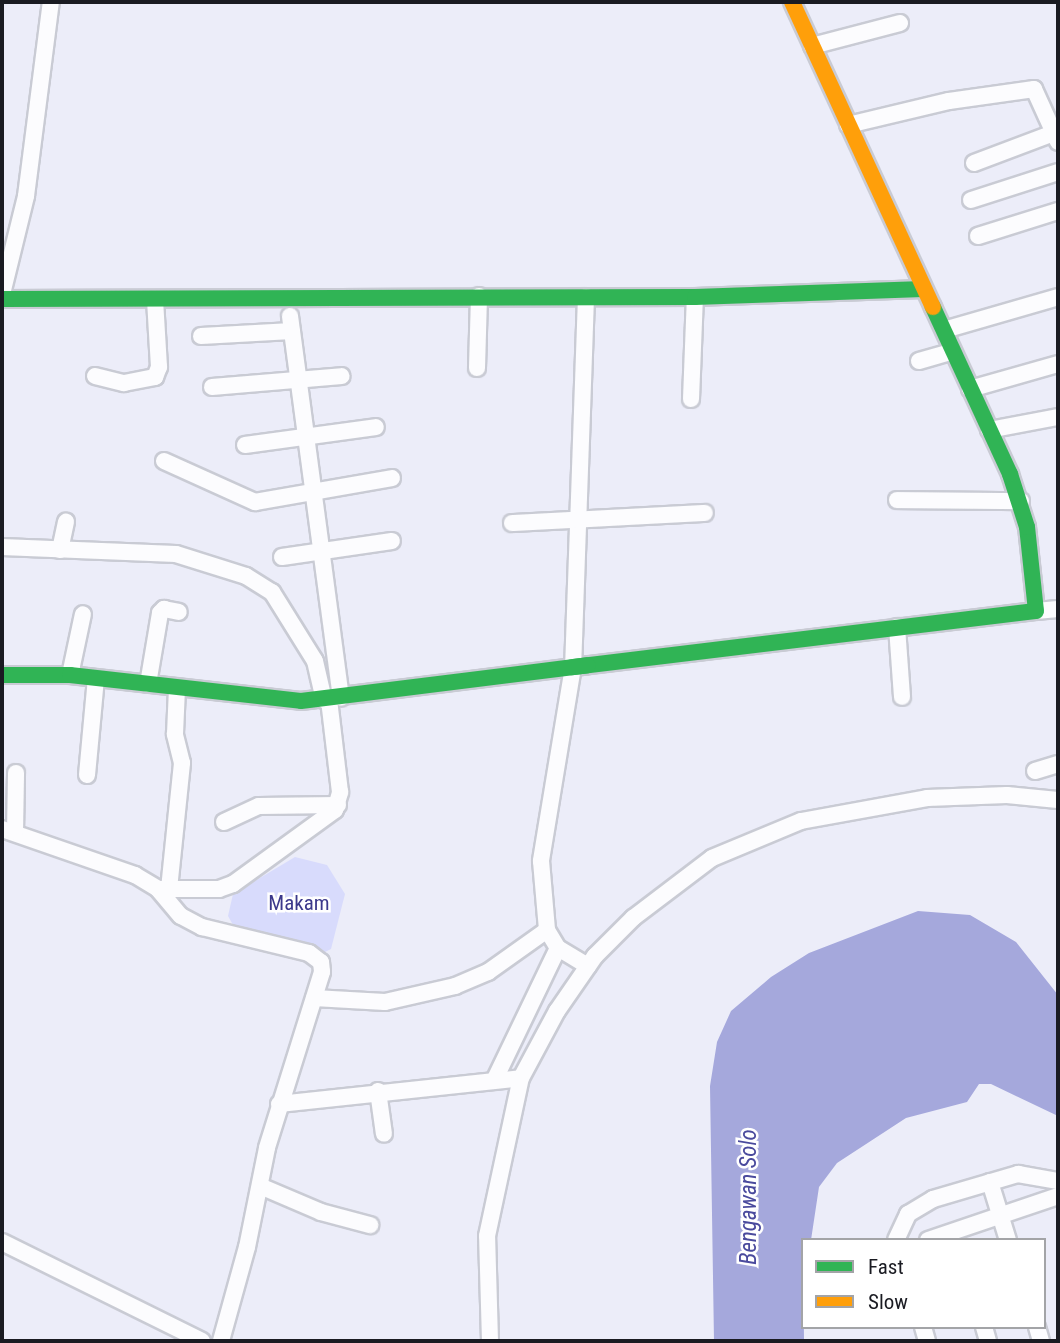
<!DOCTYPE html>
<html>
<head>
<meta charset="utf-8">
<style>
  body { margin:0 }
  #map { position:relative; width:1060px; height:1343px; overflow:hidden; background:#ecedf9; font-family:"Roboto Condensed",sans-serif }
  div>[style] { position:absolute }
  .green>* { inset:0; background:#d8dbfc }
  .water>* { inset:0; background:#a5a8dc }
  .roads { filter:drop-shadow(2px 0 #c9cbd4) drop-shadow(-2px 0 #c9cbd4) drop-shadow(0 2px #c9cbd4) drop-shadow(0 -2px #c9cbd4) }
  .street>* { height:16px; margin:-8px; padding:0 8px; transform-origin:8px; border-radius:8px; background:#fcfcfe }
  .fast>* { height:16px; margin:-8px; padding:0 8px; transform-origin:8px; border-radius:8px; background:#30b455 }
  .slow>* { height:16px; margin:-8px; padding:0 8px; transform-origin:8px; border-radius:8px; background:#ff9f0a }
  span { translate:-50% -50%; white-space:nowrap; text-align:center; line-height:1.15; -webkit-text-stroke:5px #fff; paint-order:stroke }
  .park-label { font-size:21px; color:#3c398b }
  .water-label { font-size:23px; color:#4a4a9d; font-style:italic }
  .frame { position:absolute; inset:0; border:4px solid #1a1b22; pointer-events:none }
  .legend { position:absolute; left:801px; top:1238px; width:245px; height:91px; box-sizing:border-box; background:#fff; border:2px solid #a3a4a7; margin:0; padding:9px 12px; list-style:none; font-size:21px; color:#1a1b22 }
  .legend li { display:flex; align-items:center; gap:14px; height:35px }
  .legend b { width:35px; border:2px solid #a3a4a7 }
</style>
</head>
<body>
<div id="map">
  <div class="green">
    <i style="clip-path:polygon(295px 857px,327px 865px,345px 894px,331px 949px,325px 952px,237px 932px,228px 916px,233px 894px)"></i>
  </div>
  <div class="water">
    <i style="clip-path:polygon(918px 911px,970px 915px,1016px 942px,1058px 995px,1058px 1116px,991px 1084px,979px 1084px,967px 1102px,906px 1118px,837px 1163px,819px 1187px,811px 1240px,803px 1240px,804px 1341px,714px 1341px,710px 1086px,717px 1042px,731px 1011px,771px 977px,809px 953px)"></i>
  </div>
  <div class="roads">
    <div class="street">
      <i style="left:812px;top:46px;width:91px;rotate:-14.6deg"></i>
      <i style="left:848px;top:125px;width:104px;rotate:-13.4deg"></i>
      <i style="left:949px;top:101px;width:86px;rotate:-8deg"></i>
      <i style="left:1034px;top:89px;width:58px;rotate:65.6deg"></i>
      <i style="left:974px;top:163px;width:85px;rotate:-20.6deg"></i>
      <i style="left:971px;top:200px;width:91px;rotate:-17.8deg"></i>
      <i style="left:978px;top:236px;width:84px;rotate:-17.4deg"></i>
      <i style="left:2px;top:294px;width:101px;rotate:-76.2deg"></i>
      <i style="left:26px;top:196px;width:196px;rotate:-82.7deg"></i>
      <i style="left:586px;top:297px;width:370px;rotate:92deg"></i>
      <i style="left:573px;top:667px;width:197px;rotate:99.4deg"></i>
      <i style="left:541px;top:861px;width:69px;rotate:85deg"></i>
      <i style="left:547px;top:930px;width:21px;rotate:59deg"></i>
      <i style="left:558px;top:948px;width:35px;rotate:31deg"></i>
      <i style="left:290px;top:316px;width:385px;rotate:82.4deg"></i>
      <i style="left:944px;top:330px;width:119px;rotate:-16.1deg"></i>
      <i style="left:201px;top:336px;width:91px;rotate:-3.1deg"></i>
      <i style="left:919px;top:361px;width:35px;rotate:-16deg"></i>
      <i style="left:477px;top:368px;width:72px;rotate:-88.4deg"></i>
      <i style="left:95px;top:376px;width:30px;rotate:14deg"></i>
      <i style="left:124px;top:383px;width:32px;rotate:-11deg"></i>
      <i style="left:155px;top:377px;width:11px;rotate:-68deg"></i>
      <i style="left:159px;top:367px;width:67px;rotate:-93.4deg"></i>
      <i style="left:212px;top:387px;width:130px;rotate:-4.8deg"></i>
      <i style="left:970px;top:389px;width:91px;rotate:-15.9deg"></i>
      <i style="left:691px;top:399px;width:102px;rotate:-87.8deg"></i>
      <i style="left:989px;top:430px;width:70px;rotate:-10.7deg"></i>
      <i style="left:245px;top:445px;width:132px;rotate:-7.8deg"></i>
      <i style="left:164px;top:461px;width:100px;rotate:24.3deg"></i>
      <i style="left:255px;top:502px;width:139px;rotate:-9.9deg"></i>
      <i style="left:897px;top:500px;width:124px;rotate:0.5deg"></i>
      <i style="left:512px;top:523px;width:193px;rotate:-3deg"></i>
      <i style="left:2px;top:547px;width:174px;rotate:2.3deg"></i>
      <i style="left:176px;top:554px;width:73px;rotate:17.4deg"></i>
      <i style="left:246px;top:576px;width:31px;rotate:32deg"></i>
      <i style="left:272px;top:592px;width:81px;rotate:58.1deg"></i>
      <i style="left:315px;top:661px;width:40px;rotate:77deg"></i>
      <i style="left:60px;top:550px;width:29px;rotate:-78deg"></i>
      <i style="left:282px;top:557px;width:111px;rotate:-8.3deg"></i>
      <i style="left:1036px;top:611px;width:22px;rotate:-5deg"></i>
      <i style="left:897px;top:627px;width:70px;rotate:85.9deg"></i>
      <i style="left:70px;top:675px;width:62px;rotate:-78deg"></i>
      <i style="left:148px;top:684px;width:72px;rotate:-80.4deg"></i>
      <i style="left:160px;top:613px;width:6px;rotate:-45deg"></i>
      <i style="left:164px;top:609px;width:15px;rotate:11deg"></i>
      <i style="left:1035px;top:771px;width:24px;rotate:-17deg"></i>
      <i style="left:87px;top:775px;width:97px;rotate:-84.7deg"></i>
      <i style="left:224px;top:822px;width:38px;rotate:-25deg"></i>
      <i style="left:259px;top:806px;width:79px;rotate:-0.7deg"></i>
      <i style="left:2px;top:829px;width:141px;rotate:19.1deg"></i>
      <i style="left:135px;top:875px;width:27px;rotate:31deg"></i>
      <i style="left:158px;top:889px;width:35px;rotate:50deg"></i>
      <i style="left:181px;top:916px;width:24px;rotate:28deg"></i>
      <i style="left:202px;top:927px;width:110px;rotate:13.7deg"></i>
      <i style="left:309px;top:953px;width:15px;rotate:37deg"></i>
      <i style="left:321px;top:962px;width:10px;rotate:84deg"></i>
      <i style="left:322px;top:972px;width:184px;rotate:107.4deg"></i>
      <i style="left:267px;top:1148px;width:101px;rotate:101.4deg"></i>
      <i style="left:247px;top:1247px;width:98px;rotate:105.5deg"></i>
      <i style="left:15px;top:832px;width:59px;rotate:-89deg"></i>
      <i style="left:158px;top:889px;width:61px"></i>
      <i style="left:219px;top:889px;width:15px;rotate:-20deg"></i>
      <i style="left:233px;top:884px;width:126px;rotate:-36deg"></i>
      <i style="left:335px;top:810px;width:19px;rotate:-74deg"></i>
      <i style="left:340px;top:792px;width:93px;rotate:-96.8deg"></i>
      <i style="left:169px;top:889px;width:127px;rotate:-84.1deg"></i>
      <i style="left:182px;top:763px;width:30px;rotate:-104deg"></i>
      <i style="left:175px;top:734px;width:46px;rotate:-87.5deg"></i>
      <i style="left:314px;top:998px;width:71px;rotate:3.2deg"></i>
      <i style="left:385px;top:1002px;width:72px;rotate:-12.9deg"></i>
      <i style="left:455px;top:986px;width:36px;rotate:-23deg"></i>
      <i style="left:488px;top:972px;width:72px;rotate:-35.4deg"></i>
      <i style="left:495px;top:1079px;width:145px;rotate:-64.3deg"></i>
      <i style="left:378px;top:1091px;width:43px;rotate:82.1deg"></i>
      <i style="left:279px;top:1104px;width:243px;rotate:-6.1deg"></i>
      <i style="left:990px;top:1182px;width:61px;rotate:72.8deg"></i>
      <i style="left:260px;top:1186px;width:66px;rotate:23.1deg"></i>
      <i style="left:321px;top:1212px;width:51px;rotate:14.9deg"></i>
      <i style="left:896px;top:1240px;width:29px;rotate:-65deg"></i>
      <i style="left:908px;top:1214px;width:29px;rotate:-31deg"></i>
      <i style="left:933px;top:1199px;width:89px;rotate:-16.4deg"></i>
      <i style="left:1018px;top:1174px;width:41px;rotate:9.9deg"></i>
      <i style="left:928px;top:1240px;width:137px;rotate:-18.7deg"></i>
      <i style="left:2px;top:1242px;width:223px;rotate:26.3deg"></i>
      <i style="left:923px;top:1327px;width:15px;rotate:74deg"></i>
      <i style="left:984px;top:1327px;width:15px;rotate:74deg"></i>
      <i style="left:1037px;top:1327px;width:15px;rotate:74deg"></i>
      <i style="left:490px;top:1341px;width:105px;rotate:-91.6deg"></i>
      <i style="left:487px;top:1236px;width:162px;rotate:-77.9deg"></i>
      <i style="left:521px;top:1078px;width:76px;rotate:-61.8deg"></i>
      <i style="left:557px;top:1011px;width:67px;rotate:-55.4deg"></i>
      <i style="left:595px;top:956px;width:54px;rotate:-45deg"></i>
      <i style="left:633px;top:918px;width:99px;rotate:-37.2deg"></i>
      <i style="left:712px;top:858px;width:96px;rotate:-22.6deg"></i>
      <i style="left:801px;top:821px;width:128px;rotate:-10.3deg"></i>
      <i style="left:927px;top:798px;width:80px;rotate:-2.1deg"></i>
      <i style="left:1007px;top:795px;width:51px;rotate:5.6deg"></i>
    </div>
    <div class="fast">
      <i style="left:2px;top:299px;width:693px;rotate:-0.17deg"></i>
      <i style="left:695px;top:297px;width:228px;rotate:-2deg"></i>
      <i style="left:573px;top:667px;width:466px;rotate:-6.9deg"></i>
      <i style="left:1036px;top:611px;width:84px;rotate:-96.1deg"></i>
      <i style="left:1027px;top:527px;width:56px;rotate:-107.8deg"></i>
      <i style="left:1010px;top:474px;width:184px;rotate:-114.8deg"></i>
      <i style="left:2px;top:675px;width:68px"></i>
      <i style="left:70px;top:675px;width:232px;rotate:6.4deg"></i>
      <i style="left:301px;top:701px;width:289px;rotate:-7.1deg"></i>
    </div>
    <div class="slow">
      <i style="left:792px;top:2px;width:336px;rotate:65.2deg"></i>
    </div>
  </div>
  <div class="park-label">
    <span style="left:299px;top:903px">Makam</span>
  </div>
  <div class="water-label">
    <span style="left:749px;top:1197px;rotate:-90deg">Bengawan Solo</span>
  </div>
  <div class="frame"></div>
  <ul class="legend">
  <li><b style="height:9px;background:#30b455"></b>Fast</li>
  <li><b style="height:9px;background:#ff9f0a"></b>Slow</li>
  </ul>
</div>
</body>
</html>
